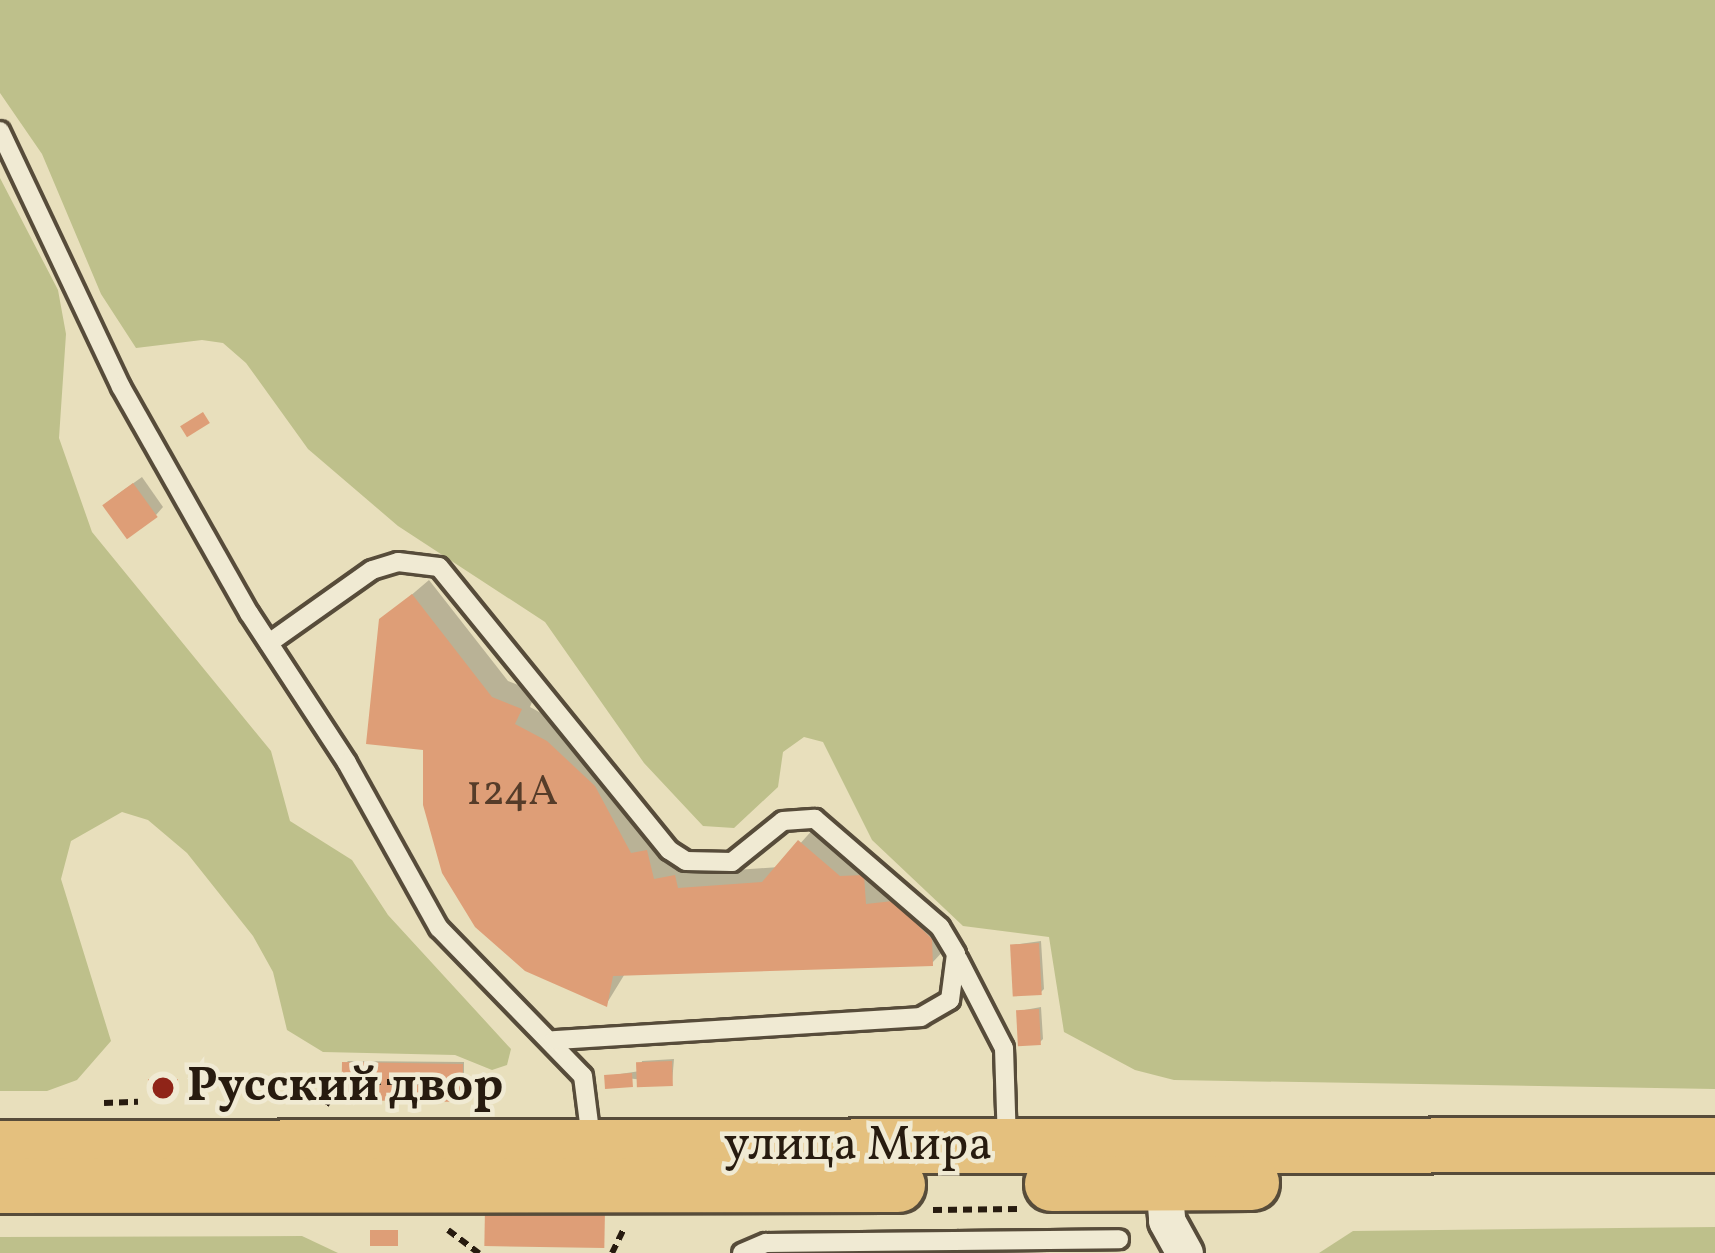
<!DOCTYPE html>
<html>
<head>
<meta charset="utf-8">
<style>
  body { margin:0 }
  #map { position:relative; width:1715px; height:1253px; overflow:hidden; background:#e8dfbc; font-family:Vollkorn,serif }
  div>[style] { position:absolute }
  .green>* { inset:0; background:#bec08b }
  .shadow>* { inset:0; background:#0003 }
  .building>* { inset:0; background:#de9e77; transform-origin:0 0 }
  .path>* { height:6px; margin-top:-3px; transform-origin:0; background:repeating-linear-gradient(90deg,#271b0f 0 9px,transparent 0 15px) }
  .roads { filter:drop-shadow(3px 0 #574c3a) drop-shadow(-3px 0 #574c3a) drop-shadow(0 3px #574c3a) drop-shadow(0 -3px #574c3a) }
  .lane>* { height:18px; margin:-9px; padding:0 9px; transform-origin:9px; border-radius:9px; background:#f0ead3 }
  .street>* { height:36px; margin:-18px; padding:0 18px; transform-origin:18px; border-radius:18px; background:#f0ead3 }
  .primary>* { height:54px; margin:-27px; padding:0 27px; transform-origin:27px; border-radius:27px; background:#e4c07e }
  .dots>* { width:33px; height:33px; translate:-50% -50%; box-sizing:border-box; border:6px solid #f0ead3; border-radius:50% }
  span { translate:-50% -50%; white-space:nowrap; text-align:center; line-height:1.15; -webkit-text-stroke:9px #f0ead3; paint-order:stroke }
  .number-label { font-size:42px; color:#553c29 }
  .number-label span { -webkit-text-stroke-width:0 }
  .poi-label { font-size:48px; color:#271b0f; font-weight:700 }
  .left { translate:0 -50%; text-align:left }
  .street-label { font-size:48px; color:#271b0f }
</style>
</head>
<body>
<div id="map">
  <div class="green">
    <i style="clip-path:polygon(0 0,1715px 0,1715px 1089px,1174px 1080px,1135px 1070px,1064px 1032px,1049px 937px,963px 926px,872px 840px,823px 742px,804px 737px,783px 752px,778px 787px,734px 828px,703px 826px,644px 763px,545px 622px,398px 526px,308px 449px,246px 363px,223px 343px,202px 340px,136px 348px,101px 294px,42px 154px,0 93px)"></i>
    <i style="clip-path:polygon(0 178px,58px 290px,66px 334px,59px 438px,92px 532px,271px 751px,290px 821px,352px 860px,388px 915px,511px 1049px,507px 1065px,492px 1070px,455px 1055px,323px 1052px,287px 1030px,273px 972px,253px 936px,187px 853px,148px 820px,122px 812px,71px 841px,61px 879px,111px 1041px,77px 1080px,47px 1091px,0 1091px)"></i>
    <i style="clip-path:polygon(1715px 1227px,1715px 1253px,1319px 1253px,1353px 1231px)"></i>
    <i style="clip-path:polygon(302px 1236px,338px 1253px,0 1253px,0 1237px)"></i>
  </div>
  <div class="shadow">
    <i style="clip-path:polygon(142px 477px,163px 507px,156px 515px,114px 497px)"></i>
    <i style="clip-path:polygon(429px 580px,508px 681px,536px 692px,530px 707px,563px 725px,663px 835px,669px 864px,691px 861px,693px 873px,779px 867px,816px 826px,857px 861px,879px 860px,881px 890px,910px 886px,947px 923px,948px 946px,932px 963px,626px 972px,607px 1003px,426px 748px,382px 620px)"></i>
    <i style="clip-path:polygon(1041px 941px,1044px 989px,1040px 993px,1013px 945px)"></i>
    <i style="clip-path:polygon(1041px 1007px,1043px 1039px,1040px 1042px,1019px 1011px)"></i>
    <i style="clip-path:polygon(674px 1059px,672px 1083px,607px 1076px,640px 1071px,642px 1061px)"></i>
    <i style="clip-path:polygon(348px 1061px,464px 1062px,464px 1096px,345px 1064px)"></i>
    <i style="clip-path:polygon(958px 1228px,979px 1253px,911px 1253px,925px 1241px,932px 1251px)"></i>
  </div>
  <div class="building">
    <i style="left:203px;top:412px;width:13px;height:27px;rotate:58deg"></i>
    <i style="left:133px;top:483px;width:42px;height:38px;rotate:54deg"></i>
    <i style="clip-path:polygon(412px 594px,492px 697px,522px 709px,515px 724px,547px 741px,595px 786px,631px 853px,647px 850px,654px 879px,675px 875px,678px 888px,762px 882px,798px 840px,840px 876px,864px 875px,866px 904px,893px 901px,932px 939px,933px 966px,613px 976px,607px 1007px,525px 971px,475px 927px,442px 873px,423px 805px,423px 750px,366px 744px,379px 619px)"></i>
    <i style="left:1039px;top:943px;width:52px;height:29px;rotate:87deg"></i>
    <i style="left:1039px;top:1009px;width:36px;height:23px;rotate:87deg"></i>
    <i style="left:672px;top:1061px;width:25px;height:36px;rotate:88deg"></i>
    <i style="left:342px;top:1062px;width:121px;height:38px;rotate:1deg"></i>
    <i style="left:632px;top:1073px;width:14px;height:28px;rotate:86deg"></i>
    <i style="left:148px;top:1079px;width:30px;height:16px"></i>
    <i style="left:485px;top:1208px;width:120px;height:38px;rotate:1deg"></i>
    <i style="left:370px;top:1230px;width:28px;height:16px"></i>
  </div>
  <div class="path">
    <i style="left:104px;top:1103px;width:34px;rotate:-2deg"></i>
    <i style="left:326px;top:1105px;width:28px;rotate:-55deg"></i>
    <i style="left:342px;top:1082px;width:92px"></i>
    <i style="left:933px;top:1210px;width:89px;rotate:-0.6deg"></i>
    <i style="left:448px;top:1230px;width:39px;rotate:37deg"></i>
    <i style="left:612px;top:1253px;width:28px;rotate:-64deg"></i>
  </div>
  <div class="roads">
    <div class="lane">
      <i style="left:0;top:131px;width:283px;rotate:64.7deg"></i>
      <i style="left:121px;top:387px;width:260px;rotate:60.5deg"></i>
      <i style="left:249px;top:613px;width:179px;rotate:56.8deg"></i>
      <i style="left:347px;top:763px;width:189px;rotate:60.9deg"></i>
      <i style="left:439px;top:928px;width:206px;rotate:45.8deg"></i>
      <i style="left:583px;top:1076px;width:64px;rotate:82.8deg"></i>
      <i style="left:269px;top:643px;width:126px;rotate:-35.3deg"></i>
      <i style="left:372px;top:570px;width:27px;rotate:-17deg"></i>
      <i style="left:398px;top:562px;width:41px;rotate:7deg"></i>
      <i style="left:439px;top:567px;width:365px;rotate:50.9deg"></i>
      <i style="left:669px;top:850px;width:20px;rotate:33deg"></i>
      <i style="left:686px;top:861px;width:46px;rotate:1.2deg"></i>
      <i style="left:732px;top:862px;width:65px;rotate:-38.8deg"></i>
      <i style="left:783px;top:821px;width:32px;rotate:-4deg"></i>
      <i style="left:815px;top:819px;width:165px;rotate:40.8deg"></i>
      <i style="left:940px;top:927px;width:31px;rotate:59deg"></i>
      <i style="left:956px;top:954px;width:46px;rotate:97.4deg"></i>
      <i style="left:950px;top:1000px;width:34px;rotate:150deg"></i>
      <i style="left:921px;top:1017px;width:368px;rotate:176.4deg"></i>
      <i style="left:958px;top:959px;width:100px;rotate:62.7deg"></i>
      <i style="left:1004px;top:1048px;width:94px;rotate:88.2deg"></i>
      <i style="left:742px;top:1253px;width:26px;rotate:-23deg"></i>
      <i style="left:766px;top:1243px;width:353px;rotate:-0.6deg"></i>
    </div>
    <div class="street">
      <i style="left:1164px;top:1183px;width:38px;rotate:85deg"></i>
      <i style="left:1167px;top:1221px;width:37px;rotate:61deg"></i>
    </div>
    <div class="primary">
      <i style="left:0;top:1148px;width:1715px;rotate:-0.1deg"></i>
      <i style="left:1052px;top:1184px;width:200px;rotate:-0.3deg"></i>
      <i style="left:0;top:1186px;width:898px;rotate:-0.06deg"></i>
    </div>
  </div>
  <div class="dots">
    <i style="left:163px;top:1088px;background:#8f2418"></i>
  </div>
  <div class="number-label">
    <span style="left:512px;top:794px">124А</span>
  </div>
  <div class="poi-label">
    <span class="left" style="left:187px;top:1088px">Русский двор</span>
  </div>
  <div class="street-label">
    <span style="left:858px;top:1147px">улица Мира</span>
  </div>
</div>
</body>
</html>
